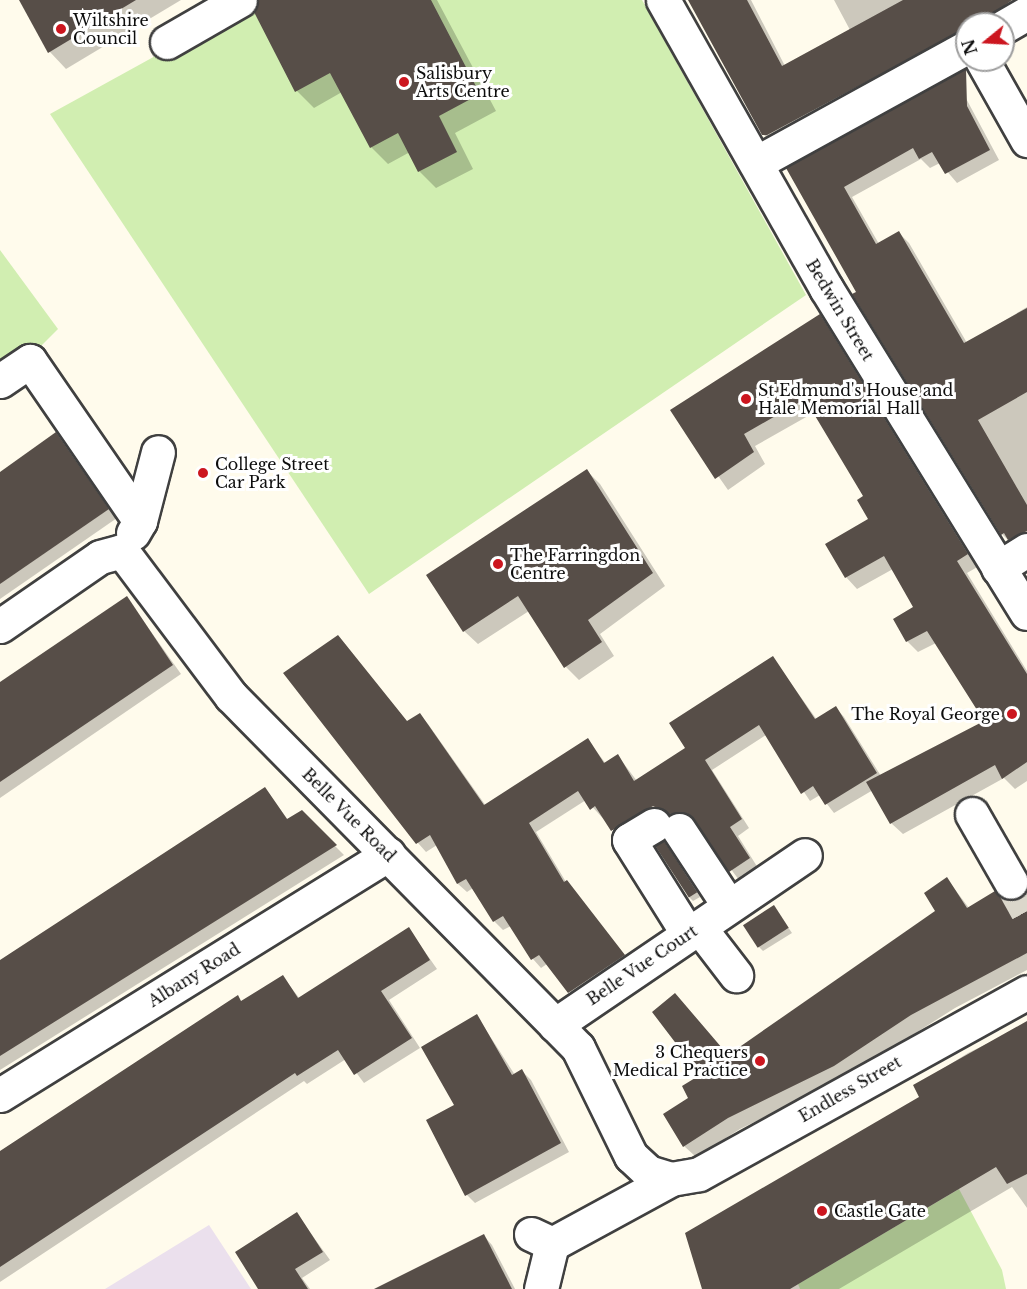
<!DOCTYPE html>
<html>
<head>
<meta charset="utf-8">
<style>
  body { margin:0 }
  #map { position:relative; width:1027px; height:1289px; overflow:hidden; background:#fffbec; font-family:"Libre Baskerville",serif }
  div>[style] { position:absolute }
  .industrial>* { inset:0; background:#ebe0ed }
  .green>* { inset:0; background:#d1eeb1 }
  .shadow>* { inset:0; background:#0003 }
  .building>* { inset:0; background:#574e48; transform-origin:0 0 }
  .minor-tunnel>* { height:33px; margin-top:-16.5px; transform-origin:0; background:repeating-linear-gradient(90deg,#dbd7cb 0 33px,transparent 0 49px) }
  .roads { filter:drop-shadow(2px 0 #404040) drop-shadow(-2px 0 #404040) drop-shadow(0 2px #404040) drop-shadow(0 -2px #404040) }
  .minor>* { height:33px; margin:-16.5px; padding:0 16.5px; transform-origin:16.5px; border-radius:16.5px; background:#fff }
  .dots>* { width:16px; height:16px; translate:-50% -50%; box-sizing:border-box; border:3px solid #fff; border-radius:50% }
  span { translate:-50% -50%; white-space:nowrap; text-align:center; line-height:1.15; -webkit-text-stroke:6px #fff; paint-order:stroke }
  .poi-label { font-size:16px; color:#0d0d0d }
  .left { translate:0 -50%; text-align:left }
  .right { translate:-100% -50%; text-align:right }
  .street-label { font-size:16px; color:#0d0d0d }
  .north { position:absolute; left:955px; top:12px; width:60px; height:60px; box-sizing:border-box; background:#fff; border:2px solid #9e9e9e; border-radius:50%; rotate:252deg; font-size:16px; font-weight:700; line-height:24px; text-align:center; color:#0d0d0d }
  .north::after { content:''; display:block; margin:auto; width:21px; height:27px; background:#cc161f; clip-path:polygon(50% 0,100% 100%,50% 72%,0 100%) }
</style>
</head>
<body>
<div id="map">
  <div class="industrial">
    <i style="clip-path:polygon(209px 1225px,251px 1289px,105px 1289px)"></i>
  </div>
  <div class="green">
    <i style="clip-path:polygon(257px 0,642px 0,806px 295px,369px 594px,50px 114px)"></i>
    <i style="clip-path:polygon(0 250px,58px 329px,34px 353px,0 369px)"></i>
    <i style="clip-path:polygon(959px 1189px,1002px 1270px,1006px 1289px,800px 1289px,798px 1284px)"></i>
  </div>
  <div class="shadow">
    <i style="clip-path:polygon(20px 0,181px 0,66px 69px,50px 52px)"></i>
    <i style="clip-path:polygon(266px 0,437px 0,496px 111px,455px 133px,473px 169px,436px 188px,419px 171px,410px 152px,388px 164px,371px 147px,342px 92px,314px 108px,297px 91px)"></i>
    <i style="clip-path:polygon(690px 0,751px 0,785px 66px,850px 30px,834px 0,1027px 0,997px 24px,967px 24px,967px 40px,772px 143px,763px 134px)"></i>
    <i style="clip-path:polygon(961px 89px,999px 160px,957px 183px,940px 163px,930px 168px,921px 159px,852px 197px,879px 244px,899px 233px,909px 243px,967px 343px,1027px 307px,1027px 545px,1012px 544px,1002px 534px,788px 169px)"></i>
    <i style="clip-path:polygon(820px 316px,831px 328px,979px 566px,967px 573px,1027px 671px,1027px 781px,1015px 789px,1004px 778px,903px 834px,891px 823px,873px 790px,834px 813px,820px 795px,810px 801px,766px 735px,712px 770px,749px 828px,738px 836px,758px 868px,739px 880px,695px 821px,679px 822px,663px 814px,621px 838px,586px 800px,536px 832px,566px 882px,632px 964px,578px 1001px,547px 964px,541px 968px,533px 959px,511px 926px,503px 930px,494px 921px,473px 888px,467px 892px,458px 884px,437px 845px,426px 852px,418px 843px,285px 673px,338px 637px,408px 723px,420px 715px,428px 724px,486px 806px,588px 740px,606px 764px,618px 756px,637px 781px,687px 749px,773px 658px,817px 720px,836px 708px,844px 717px,881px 776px,986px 721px,936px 643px,918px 652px,907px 641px,915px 607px,893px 569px,857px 589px,846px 577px,870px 520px,865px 497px,815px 412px,755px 446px,765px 464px,728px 490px,672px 410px)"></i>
    <i style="clip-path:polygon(56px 434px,117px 518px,0 599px,0 474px)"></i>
    <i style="clip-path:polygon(587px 471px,600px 484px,665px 586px,600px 634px,614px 656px,579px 680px,566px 667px,529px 611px,478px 644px,464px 631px,428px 576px)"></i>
    <i style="clip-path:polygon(127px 598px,181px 674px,0 798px,0 684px)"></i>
    <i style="clip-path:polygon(265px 788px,288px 820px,301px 812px,344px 855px,0 1070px,0 963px)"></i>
    <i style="clip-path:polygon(668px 847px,700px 897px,693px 901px,689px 897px)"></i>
    <i style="clip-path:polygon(947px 879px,969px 908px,1012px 902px,1027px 893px,1027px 970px,955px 1008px,843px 1079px,740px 1129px,696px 1157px,684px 1146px,690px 1098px,728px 1057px,937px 911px)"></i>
    <i style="clip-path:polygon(774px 907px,792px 933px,763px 951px,759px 947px)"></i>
    <i style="clip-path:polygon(409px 929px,437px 969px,389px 1000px,420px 1048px,364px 1083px,346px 1059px,307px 1084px,304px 1081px,0 1282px,0 1153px,283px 977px,300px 999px)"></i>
    <i style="clip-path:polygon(477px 1016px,515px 1075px,522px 1071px,531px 1080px,569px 1152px,475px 1203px,467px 1195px,456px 1106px)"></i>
    <i style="clip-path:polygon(1027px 1024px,1027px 1208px,1012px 1187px,839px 1289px,703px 1289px,921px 1098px,915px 1086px,968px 1053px)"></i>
    <i style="clip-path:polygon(297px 1214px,330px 1260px,302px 1278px,310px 1289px,261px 1289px)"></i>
    <i style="clip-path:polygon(484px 1236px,492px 1245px,515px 1289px,419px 1289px)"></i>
  </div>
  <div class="building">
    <i style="clip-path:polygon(19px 0,136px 0,48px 53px)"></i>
    <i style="clip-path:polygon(259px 0,431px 0,480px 94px,439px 116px,457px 152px,418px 172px,398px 133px,370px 148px,330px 73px,295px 92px,254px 12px)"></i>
    <i style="clip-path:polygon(688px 0,747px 0,782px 66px,903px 0,1012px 0,979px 24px,967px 24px,967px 28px,767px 135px,762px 135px)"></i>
    <i style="clip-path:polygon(966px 69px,967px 106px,990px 150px,945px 174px,932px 152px,919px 159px,913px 148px,844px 187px,876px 244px,899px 231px,964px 343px,1027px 308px,1027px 392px,978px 420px,1027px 505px,1027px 531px,1008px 540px,1004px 533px,1001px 535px,852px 294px,856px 292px,786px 168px)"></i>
    <i style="clip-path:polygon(820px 314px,968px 554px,957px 561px,1027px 674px,1027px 762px,1002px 779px,995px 765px,890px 824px,866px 782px,984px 721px,927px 631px,906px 642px,893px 619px,913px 607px,884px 556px,845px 578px,825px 544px,868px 519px,857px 500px,863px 496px,805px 399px,744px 434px,754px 452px,715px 479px,670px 410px)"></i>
    <i style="clip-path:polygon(56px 432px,109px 509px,0 584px,0 472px)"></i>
    <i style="clip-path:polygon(587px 469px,653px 573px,588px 620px,602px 642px,564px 668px,518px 596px,463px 632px,426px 575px)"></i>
    <i style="clip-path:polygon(127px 596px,173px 665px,0 782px,0 682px)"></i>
    <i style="clip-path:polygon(338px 635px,407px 721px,420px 713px,484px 805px,588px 738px,604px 763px,618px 754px,634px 781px,685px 748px,669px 723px,773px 656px,815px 719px,836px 706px,877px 773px,825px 805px,813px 786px,801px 794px,759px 725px,705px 760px,742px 819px,730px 827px,750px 858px,729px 872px,687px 813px,669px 814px,653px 806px,611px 831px,595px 806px,590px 810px,578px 791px,529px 823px,564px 882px,567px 880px,625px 955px,568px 993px,539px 955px,531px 960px,503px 916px,493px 922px,466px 879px,457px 884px,430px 835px,416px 844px,283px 673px)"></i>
    <i style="clip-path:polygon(265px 787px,287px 819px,302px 810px,337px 845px,0 1056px,0 960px)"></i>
    <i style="left:664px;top:841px;width:61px;height:10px;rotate:57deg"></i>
    <i style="clip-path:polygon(947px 877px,967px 908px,995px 891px,1010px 901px,1027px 892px,1027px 953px,911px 1015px,834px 1066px,728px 1118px,683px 1147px,663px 1114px,688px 1098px,682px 1086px,700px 1075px,652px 1012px,675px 993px,728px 1055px,935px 911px,924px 893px)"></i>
    <i style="left:774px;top:905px;width:27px;height:37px;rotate:57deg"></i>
    <i style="clip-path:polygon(409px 927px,430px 960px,381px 991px,412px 1038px,354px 1075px,338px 1050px,297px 1076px,295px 1073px,0 1267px,0 1151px,238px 995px,241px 1001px,283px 975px,298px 998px)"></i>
    <i style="clip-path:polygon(477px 1014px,512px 1075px,522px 1069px,561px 1143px,465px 1196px,426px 1120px,454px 1105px,421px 1047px)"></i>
    <i style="clip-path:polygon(1027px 1021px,1027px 1174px,1007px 1184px,996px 1167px,790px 1289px,702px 1289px,685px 1233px,919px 1097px,913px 1085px)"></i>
    <i style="clip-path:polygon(297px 1212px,323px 1252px,295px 1269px,308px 1289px,258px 1289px,235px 1252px)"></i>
    <i style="clip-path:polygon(484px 1234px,512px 1289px,374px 1289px)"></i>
  </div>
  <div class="minor-tunnel">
    <i style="left:1011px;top:882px;width:33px;rotate:61deg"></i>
  </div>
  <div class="roads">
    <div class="minor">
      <i style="left:663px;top:0;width:331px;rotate:60.5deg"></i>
      <i style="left:826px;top:288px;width:382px;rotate:58.3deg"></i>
      <i style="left:1003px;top:27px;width:28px;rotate:-30deg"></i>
      <i style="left:167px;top:42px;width:84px;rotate:-29.9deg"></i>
      <i style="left:982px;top:60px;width:92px;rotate:60.6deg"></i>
      <i style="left:756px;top:163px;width:241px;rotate:-28.8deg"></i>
      <i style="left:0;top:381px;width:36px;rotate:-34deg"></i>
      <i style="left:30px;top:361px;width:194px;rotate:55.5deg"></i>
      <i style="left:133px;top:533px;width:14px;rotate:-60deg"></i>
      <i style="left:140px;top:521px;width:71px;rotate:-75.4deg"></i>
      <i style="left:998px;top:568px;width:34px;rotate:-32deg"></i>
      <i style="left:0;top:626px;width:121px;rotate:-34.6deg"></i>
      <i style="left:100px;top:557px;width:23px;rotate:-15deg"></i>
      <i style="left:122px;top:551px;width:181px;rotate:53.1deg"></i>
      <i style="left:231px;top:696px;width:494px;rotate:45.4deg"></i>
      <i style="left:578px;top:1048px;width:120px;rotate:63.9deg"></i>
      <i style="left:631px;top:1156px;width:23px;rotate:43deg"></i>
      <i style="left:648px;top:1172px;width:24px;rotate:17deg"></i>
      <i style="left:972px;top:814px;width:78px;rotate:60.2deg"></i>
      <i style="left:654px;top:825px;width:29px;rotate:149deg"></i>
      <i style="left:629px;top:840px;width:111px;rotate:57.9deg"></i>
      <i style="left:679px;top:830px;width:91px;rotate:56.7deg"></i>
      <i style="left:699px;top:927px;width:61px;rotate:52.4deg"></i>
      <i style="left:555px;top:1025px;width:302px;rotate:-34.2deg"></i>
      <i style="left:0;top:1095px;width:457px;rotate:-31.8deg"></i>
      <i style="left:531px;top:1234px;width:23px;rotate:25deg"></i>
      <i style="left:552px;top:1244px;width:136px;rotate:-28.6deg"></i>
      <i style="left:671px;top:1179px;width:28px;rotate:-10deg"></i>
      <i style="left:699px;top:1174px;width:375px;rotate:-29deg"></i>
      <i style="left:541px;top:1289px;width:46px;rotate:-76.3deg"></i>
    </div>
  </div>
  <div class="dots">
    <i style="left:61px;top:29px;background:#cc161f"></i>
    <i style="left:404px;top:82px;background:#cc161f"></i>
    <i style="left:746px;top:399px;background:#cc161f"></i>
    <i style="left:203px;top:473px;background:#cc161f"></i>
    <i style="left:498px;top:564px;background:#cc161f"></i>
    <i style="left:1012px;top:714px;background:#cc161f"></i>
    <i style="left:760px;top:1061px;background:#cc161f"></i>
    <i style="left:822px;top:1211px;background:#cc161f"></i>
  </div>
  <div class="poi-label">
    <span class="left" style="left:73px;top:29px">Wiltshire<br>Council</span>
    <span class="left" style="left:416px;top:82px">Salisbury<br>Arts Centre</span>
    <span class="left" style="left:758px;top:399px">St Edmund's House and<br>Hale Memorial Hall</span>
    <span class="left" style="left:215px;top:473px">College Street<br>Car Park</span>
    <span class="left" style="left:510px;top:564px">The Farringdon<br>Centre</span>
    <span class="right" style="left:1000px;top:714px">The Royal George</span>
    <span class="right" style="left:748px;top:1061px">3 Chequers<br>Medical Practice</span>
    <span class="left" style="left:834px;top:1211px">Castle Gate</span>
  </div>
  <div class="street-label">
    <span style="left:840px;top:310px;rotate:59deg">Bedwin Street</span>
    <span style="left:349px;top:815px;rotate:45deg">Belle Vue Road</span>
    <span style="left:642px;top:965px;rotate:-34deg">Belle Vue Court</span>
    <span style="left:194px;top:975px;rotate:-32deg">Albany Road</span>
    <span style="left:850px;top:1089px;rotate:-30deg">Endless Street</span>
  </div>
  <div class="north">N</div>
</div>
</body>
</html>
